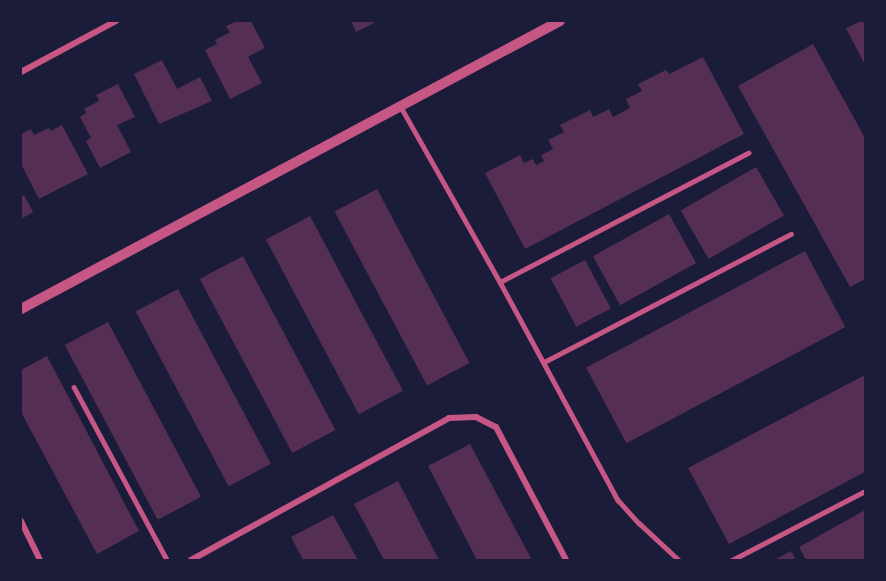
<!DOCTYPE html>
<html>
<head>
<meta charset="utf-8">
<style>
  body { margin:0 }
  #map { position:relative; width:886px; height:581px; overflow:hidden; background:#1b1b3a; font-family:Montserrat,sans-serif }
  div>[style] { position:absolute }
  .building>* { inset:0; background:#542f53; transform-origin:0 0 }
  .service>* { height:4.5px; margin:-2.25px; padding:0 2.25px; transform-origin:2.25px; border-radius:2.25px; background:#c65784 }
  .minor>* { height:6px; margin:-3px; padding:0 3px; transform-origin:3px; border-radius:3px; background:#c65784 }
  .tertiary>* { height:10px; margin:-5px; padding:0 5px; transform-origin:5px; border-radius:5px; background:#c65784 }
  span { translate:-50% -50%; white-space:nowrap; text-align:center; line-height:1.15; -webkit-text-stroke:6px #1b1b3a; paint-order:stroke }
  .frame { position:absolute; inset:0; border:22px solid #1b1b3a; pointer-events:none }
</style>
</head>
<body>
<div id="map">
  <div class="building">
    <i style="clip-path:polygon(237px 21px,251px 21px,265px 48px,248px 57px,262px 83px,230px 99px,205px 50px,217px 44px,215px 40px,230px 32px,226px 26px)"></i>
    <i style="clip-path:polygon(351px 21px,378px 21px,356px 32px)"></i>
    <i style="clip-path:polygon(861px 21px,865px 21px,865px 65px,846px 28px)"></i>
    <i style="clip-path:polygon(813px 44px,865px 138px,865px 279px,850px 287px,738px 86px)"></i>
    <i style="clip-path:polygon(703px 57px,744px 134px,525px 249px,485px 173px,520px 155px,524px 163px,533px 159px,536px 165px,544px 161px,541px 155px,553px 149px,548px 140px,564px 132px,560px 125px,590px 110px,593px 117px,609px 109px,613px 117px,630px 108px,626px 99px,642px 91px,638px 84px,666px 70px,669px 74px)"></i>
    <i style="clip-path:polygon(162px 60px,177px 89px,200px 77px,212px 101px,159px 124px,134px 74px)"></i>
    <i style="clip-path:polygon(118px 84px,135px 117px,117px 125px,131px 152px,100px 168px,86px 141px,91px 138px,80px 117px,86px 113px,84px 109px,99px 101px,96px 95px)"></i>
    <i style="clip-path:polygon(62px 125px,88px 174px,39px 199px,21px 164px,21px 134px,31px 129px,34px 135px,49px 128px,51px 131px)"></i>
    <i style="left:756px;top:167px;width:56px;height:87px;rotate:60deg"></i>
    <i style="left:377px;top:189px;width:197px;height:48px;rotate:62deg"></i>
    <i style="clip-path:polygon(24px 195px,33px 212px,21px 219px,21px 197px)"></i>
    <i style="left:669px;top:214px;width:56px;height:87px;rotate:61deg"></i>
    <i style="left:310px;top:216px;width:198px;height:50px;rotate:62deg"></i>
    <i style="left:805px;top:251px;width:86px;height:248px;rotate:62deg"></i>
    <i style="left:243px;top:256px;width:197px;height:49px;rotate:62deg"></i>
    <i style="left:585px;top:260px;width:55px;height:39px;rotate:62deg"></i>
    <i style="left:178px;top:289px;width:198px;height:48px;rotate:62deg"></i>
    <i style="left:108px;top:322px;width:198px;height:49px;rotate:62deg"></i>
    <i style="clip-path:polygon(47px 356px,139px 531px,97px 554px,21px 412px,21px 370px)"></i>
    <i style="clip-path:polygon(865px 375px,865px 472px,729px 544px,688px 468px)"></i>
    <i style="clip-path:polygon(470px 444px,532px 560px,477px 560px,428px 466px)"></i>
    <i style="clip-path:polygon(398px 481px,439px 560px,384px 560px,354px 504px)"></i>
    <i style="clip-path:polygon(865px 510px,865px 560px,806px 560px,799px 547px)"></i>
    <i style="clip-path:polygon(333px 515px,358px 560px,303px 560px,291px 537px)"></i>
    <i style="clip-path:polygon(791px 551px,796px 560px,774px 560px)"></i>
  </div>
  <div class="service">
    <i style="left:401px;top:107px;width:201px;rotate:60.5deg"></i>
    <i style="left:500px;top:282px;width:248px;rotate:61.6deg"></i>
    <i style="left:618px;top:500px;width:31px;rotate:48deg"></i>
    <i style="left:639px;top:523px;width:54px;rotate:42.8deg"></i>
    <i style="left:500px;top:282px;width:280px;rotate:-27.5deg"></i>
    <i style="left:544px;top:362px;width:278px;rotate:-27.4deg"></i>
    <i style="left:74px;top:387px;width:196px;rotate:61.7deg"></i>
    <i style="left:732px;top:560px;width:150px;rotate:-27.4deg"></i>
  </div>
  <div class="minor">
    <i style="left:21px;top:72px;width:108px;rotate:-28.2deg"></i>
    <i style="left:21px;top:521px;width:43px;rotate:64deg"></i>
    <i style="left:191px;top:560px;width:294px;rotate:-28.8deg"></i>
    <i style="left:449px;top:418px;width:27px;rotate:-2deg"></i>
    <i style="left:476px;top:417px;width:22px;rotate:27deg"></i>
    <i style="left:496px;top:427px;width:150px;rotate:62.2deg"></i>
  </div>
  <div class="tertiary">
    <i style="left:21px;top:309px;width:611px;rotate:-28.12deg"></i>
  </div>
  <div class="frame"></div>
</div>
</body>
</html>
